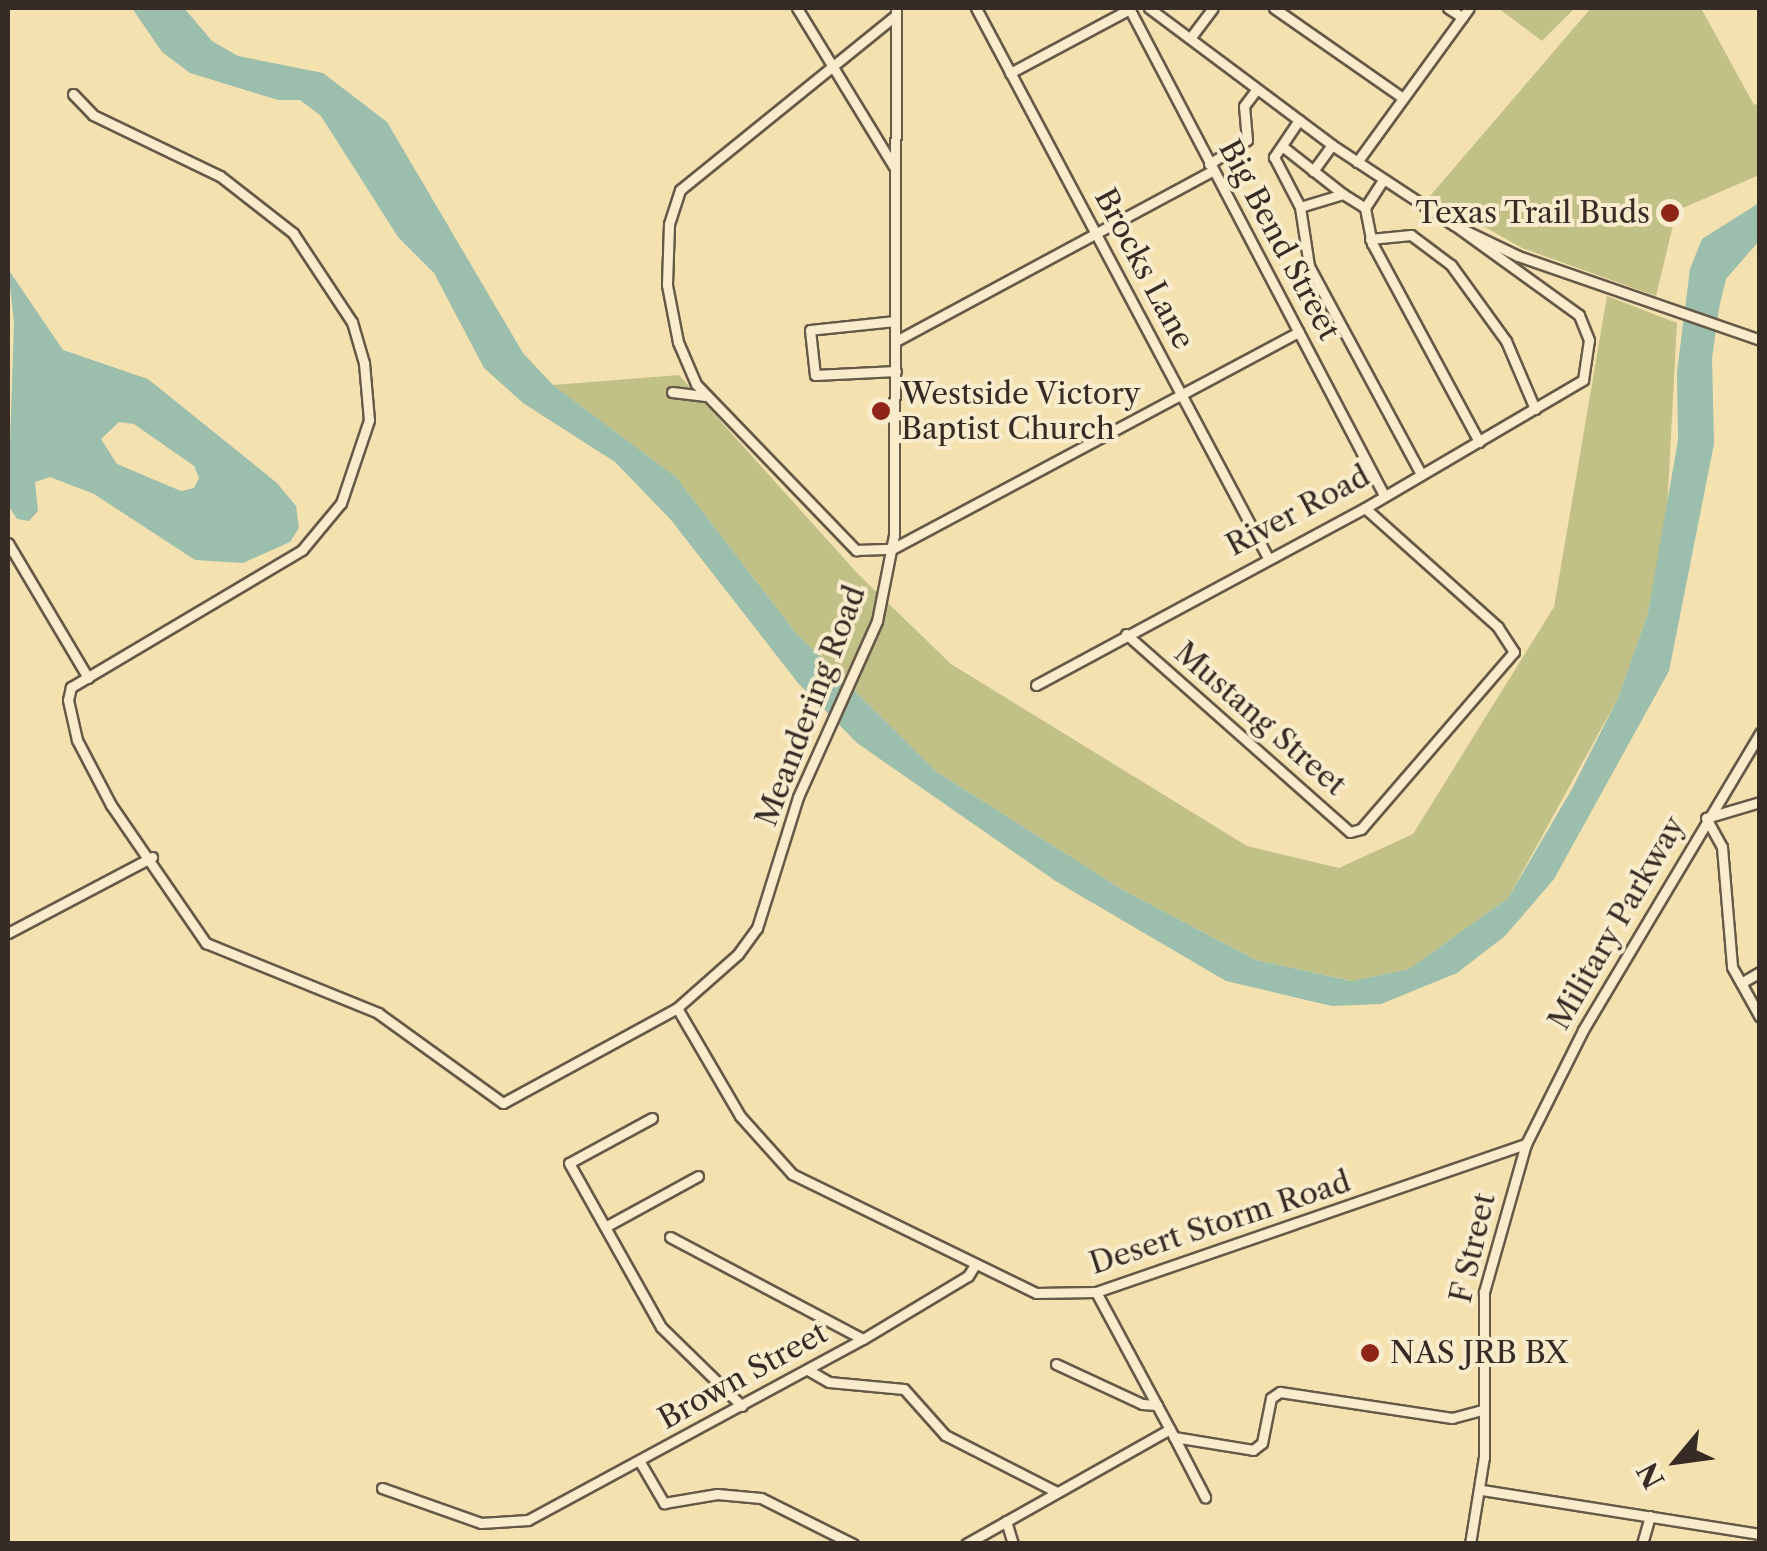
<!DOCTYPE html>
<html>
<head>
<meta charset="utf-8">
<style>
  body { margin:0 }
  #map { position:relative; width:1767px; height:1551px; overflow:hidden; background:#f4e1b0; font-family:"Libre Caslon Text",serif }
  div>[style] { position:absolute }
  .green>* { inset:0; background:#c1c187 }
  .water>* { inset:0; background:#9cbeac }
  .roads { filter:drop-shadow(2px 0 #665948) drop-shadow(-2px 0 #665948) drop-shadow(0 2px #665948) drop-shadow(0 -2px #665948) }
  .minor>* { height:9px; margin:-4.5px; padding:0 4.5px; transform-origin:4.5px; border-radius:4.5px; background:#f8eccc }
  .dots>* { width:28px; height:28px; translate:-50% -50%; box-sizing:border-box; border:5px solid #f8eccc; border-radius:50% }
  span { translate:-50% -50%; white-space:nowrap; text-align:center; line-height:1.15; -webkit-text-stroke:8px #f8eccc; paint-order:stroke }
  .poi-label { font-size:30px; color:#372c25 }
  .right { translate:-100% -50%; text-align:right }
  .left { translate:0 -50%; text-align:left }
  .street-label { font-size:30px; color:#372c25 }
  .frame { position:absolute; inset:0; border:10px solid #372c25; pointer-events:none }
  .north { position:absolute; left:1627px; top:1411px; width:100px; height:100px; -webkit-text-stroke:8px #f8eccc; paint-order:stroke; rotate:241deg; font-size:28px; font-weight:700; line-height:40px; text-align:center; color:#372c25 }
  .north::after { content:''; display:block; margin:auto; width:35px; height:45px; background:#372c25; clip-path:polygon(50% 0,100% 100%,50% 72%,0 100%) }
</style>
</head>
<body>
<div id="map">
  <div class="green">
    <i style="clip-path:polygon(1498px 8px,1575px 8px,1542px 41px)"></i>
    <i style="clip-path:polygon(1591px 8px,1701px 8px,1754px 105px,1759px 103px,1759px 175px,1683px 208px,1674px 221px,1656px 296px,1522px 248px,1430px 196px)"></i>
    <i style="clip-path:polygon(1607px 296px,1677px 323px,1667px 510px,1648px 613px,1618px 698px,1508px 898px,1409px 969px,1353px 981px,1256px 960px,1123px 890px,937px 772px,796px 633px,676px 477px,553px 385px,679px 375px,858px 574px,951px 664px,1247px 846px,1339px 868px,1413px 834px,1554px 607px)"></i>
  </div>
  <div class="water">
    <i style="clip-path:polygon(132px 8px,184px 8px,212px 41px,238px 56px,323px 73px,387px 122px,523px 353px,553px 385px,676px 477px,796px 633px,937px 772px,1123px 890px,1256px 960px,1352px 981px,1409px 969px,1508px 898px,1572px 789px,1618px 698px,1648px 613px,1678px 440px,1677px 372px,1690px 269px,1702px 239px,1759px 203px,1759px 241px,1726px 279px,1719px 308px,1712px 358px,1714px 444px,1669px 671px,1554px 879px,1505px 936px,1457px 973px,1381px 1004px,1332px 1006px,1226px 981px,1057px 882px,857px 743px,798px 683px,671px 520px,615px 462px,523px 403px,484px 368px,434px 273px,398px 237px,321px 116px,300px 100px,278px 100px,190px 73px,162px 52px)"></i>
    <i style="clip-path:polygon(evenodd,8px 269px,63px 350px,148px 379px,277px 483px,296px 506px,299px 528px,290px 542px,243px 563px,195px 560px,94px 494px,50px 477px,35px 482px,38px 511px,29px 521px,17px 519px,8px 505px,14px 322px,8px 269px,119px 422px,134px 424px,194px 466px,199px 478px,194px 488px,181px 491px,117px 464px,101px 439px,119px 422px)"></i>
  </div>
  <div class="roads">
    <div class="minor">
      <i style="left:797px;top:8px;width:186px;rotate:58.6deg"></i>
      <i style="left:976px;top:8px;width:620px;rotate:62.03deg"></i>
      <i style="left:1149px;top:8px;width:229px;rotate:36.8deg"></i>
      <i style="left:1332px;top:145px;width:146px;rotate:33.3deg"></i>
      <i style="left:1454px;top:225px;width:71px;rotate:25.8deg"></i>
      <i style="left:1518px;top:256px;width:256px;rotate:19.1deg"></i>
      <i style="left:1274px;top:8px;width:157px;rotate:34.9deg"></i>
      <i style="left:1448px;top:8px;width:17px;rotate:33deg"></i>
      <i style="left:1130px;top:10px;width:547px;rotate:62.36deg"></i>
      <i style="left:896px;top:15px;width:278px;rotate:141deg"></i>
      <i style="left:680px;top:190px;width:36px;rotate:108deg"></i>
      <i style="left:669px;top:224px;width:61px;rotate:91.9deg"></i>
      <i style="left:667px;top:285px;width:58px;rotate:79.1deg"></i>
      <i style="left:678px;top:342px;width:46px;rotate:66.8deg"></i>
      <i style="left:696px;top:384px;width:231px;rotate:46.1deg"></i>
      <i style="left:856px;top:550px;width:36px;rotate:-2deg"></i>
      <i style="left:892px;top:549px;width:461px;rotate:-28.1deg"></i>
      <i style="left:1191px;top:37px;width:36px;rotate:-53deg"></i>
      <i style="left:1010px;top:73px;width:136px;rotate:-28.1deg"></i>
      <i style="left:73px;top:94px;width:29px;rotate:46deg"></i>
      <i style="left:93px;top:115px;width:141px;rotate:25.7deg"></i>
      <i style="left:220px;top:176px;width:93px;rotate:38deg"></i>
      <i style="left:293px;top:233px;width:107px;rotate:56.5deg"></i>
      <i style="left:352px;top:322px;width:43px;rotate:73.7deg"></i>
      <i style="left:364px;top:363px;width:57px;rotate:85deg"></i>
      <i style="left:369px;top:420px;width:88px;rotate:108.6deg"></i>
      <i style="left:341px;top:503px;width:61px;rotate:129.7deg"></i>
      <i style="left:302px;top:550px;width:269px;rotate:149.3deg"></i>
      <i style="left:71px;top:687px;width:13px;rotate:103deg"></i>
      <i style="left:68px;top:700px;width:41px;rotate:77.3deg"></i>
      <i style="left:77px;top:740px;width:73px;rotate:62.4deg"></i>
      <i style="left:111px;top:805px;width:168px;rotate:55.5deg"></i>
      <i style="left:206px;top:943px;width:186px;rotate:22.1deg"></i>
      <i style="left:378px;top:1013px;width:154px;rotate:35.8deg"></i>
      <i style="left:503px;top:1103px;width:198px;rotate:-28.6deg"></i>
      <i style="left:677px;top:1008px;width:81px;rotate:-41.5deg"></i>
      <i style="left:738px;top:954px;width:32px;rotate:-54deg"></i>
      <i style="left:757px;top:928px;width:137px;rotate:-72.6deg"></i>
      <i style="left:798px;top:797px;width:193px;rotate:-65.8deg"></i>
      <i style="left:877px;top:621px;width:88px;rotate:-78.8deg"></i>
      <i style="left:894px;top:535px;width:527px;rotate:-89.78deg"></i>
      <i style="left:1299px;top:120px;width:45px;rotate:124deg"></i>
      <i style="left:1274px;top:157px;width:56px;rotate:62.5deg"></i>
      <i style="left:1300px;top:207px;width:60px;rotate:81.3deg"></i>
      <i style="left:1309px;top:266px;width:236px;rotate:61.7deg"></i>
      <i style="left:1282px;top:146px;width:78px;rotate:38.2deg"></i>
      <i style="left:1357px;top:162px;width:190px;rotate:-54deg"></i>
      <i style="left:1209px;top:164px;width:45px;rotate:-32.3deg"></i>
      <i style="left:1247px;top:140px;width:34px;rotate:-95deg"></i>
      <i style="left:1244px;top:106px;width:21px;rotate:-53deg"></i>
      <i style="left:1313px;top:171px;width:32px;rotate:-54deg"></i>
      <i style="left:1383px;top:180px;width:33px;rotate:123deg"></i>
      <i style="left:1365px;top:208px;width:36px;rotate:79deg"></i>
      <i style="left:1372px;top:243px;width:226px;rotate:61.7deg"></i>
      <i style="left:1300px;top:207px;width:45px;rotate:-16.8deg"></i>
      <i style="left:1343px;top:194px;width:26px;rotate:32deg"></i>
      <i style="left:1370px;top:239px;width:41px;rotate:-5.6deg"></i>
      <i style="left:1411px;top:235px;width:50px;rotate:36.9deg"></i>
      <i style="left:1451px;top:265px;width:94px;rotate:54.1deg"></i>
      <i style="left:1506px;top:341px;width:74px;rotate:66.9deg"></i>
      <i style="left:895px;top:321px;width:85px;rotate:174deg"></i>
      <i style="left:810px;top:330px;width:45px;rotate:83.7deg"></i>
      <i style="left:815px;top:375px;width:81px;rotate:-2.8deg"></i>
      <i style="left:896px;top:341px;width:360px;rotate:-28.3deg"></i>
      <i style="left:672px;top:392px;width:32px;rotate:7deg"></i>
      <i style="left:8px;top:543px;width:157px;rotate:59.3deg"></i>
      <i style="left:1126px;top:634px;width:299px;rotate:41.5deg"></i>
      <i style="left:1350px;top:832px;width:11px;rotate:-15deg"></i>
      <i style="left:1361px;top:829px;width:234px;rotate:-49.2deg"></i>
      <i style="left:1514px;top:652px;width:30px;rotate:-123deg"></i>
      <i style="left:1498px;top:627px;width:178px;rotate:-138.2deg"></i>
      <i style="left:1036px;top:685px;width:374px;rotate:-28.3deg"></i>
      <i style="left:1365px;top:508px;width:253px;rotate:-30.4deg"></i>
      <i style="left:1583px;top:380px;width:40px;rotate:-81.5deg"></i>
      <i style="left:1589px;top:340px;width:27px;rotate:-112deg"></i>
      <i style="left:1579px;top:315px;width:154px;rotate:-144.2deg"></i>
      <i style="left:1760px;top:802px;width:56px;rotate:163.5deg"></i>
      <i style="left:1706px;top:818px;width:33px;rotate:61deg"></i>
      <i style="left:1722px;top:847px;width:120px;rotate:85.2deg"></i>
      <i style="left:1732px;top:967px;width:57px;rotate:60.8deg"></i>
      <i style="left:8px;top:933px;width:163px;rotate:-27.8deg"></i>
      <i style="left:1741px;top:983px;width:22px;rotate:-30deg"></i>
      <i style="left:677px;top:1008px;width:125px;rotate:59.7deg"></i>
      <i style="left:740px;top:1116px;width:78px;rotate:48.1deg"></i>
      <i style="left:792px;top:1174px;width:271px;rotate:26deg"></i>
      <i style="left:1036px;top:1293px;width:60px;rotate:-1deg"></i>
      <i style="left:1096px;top:1292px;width:455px;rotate:-19deg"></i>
      <i style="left:652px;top:1118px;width:94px;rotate:151.5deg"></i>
      <i style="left:569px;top:1163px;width:188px;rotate:60.7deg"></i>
      <i style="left:661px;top:1327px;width:113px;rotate:44.3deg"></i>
      <i style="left:605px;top:1227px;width:106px;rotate:-28.7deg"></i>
      <i style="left:670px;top:1237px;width:218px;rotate:27.9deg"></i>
      <i style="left:1096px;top:1292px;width:165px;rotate:61.7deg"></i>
      <i style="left:1174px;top:1437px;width:80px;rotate:9.3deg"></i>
      <i style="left:1253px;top:1450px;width:11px;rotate:-38deg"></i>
      <i style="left:1262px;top:1443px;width:46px;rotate:-78.7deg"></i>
      <i style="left:1271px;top:1398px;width:11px;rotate:-34deg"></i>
      <i style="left:1280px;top:1392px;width:174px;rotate:8.6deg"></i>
      <i style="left:1452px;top:1418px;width:30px;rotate:-15deg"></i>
      <i style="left:1056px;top:1364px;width:95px;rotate:24.9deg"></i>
      <i style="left:1142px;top:1404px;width:15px;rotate:4deg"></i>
      <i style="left:808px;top:1370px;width:24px;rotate:30deg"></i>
      <i style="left:829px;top:1382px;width:75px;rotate:5.3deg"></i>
      <i style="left:904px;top:1389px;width:62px;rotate:48.3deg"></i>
      <i style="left:945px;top:1435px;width:126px;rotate:27deg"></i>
      <i style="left:1174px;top:1437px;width:68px;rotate:62.7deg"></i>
      <i style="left:640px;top:1462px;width:48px;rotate:59.7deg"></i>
      <i style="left:664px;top:1503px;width:54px;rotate:-9.6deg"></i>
      <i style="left:717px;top:1494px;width:44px;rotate:5.2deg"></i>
      <i style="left:761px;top:1498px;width:103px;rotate:26.6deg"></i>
      <i style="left:382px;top:1488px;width:105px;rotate:19.5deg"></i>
      <i style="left:481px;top:1523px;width:47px;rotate:-3.7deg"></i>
      <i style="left:528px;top:1520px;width:381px;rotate:-28.4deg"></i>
      <i style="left:863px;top:1339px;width:122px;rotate:-31deg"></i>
      <i style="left:968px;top:1276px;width:13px;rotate:-58deg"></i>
      <i style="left:1482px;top:1490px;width:281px;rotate:9deg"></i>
      <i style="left:1006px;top:1521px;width:24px;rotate:73deg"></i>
      <i style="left:966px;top:1544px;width:234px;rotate:-29.4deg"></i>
      <i style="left:1470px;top:1544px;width:88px;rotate:-80.9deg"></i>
      <i style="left:1484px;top:1457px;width:165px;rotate:-90deg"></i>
      <i style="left:1484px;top:1292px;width:154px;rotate:-74.2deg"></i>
      <i style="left:1526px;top:1144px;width:127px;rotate:-63.4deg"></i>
      <i style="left:1583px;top:1030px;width:346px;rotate:-59.2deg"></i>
      <i style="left:1642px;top:1544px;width:29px;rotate:-74deg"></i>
    </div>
  </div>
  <div class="dots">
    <i style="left:1670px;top:213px;background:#8f2418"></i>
    <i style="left:881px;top:411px;background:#8f2418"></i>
    <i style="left:1370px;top:1353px;background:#8f2418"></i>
  </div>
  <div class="poi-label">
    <span class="right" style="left:1650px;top:213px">Texas Trail Buds</span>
    <span class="left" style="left:901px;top:411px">Westside Victory<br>Baptist Church</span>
    <span class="left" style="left:1390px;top:1353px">NAS JRB BX</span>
  </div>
  <div class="street-label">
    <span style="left:1279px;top:240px;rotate:62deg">Big Bend Street</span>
    <span style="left:1144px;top:269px;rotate:62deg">Brocks Lane</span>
    <span style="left:1298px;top:511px;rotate:-28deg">River Road</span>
    <span style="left:811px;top:706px;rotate:-69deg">Meandering Road</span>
    <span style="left:1260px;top:719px;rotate:41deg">Mustang Street</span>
    <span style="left:1617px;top:923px;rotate:-60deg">Military Parkway</span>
    <span style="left:1220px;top:1223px;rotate:-18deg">Desert Storm Road</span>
    <span style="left:1473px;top:1248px;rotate:-77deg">F Street</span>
    <span style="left:743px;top:1376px;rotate:-29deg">Brown Street</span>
  </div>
  <div class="frame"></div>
  <div class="north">N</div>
</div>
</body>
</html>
